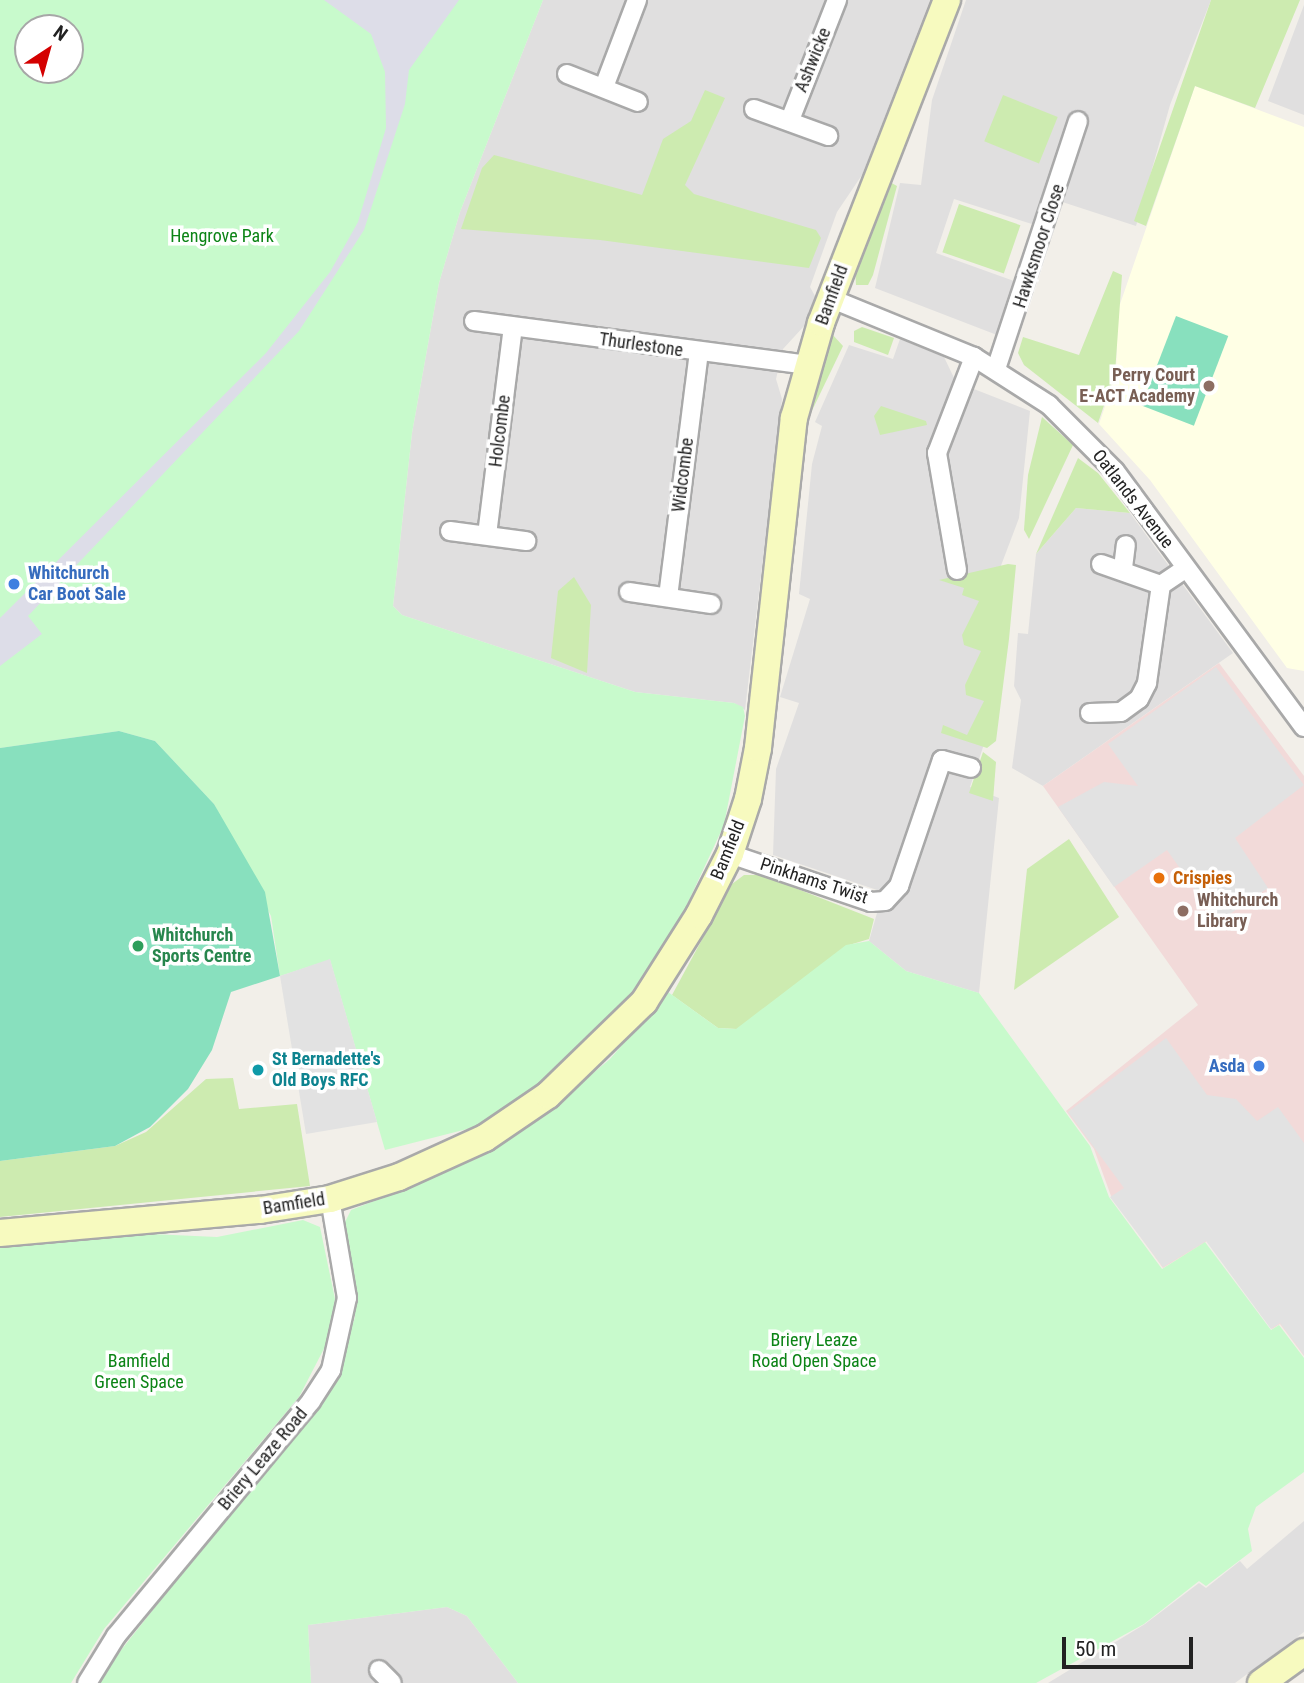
<!DOCTYPE html>
<html>
<head>
<meta charset="utf-8">
<style>
  body { margin:0 }
  #map { position:relative; width:1304px; height:1683px; overflow:hidden; background:#f2efe9; font-family:"Roboto Condensed",sans-serif }
  div>[style] { position:absolute }
  .residential>* { inset:0; background:#e0dfdf }
  .commercial>* { inset:0; background:#f2dad9 }
  .education>* { inset:0; background:#ffffe5 }
  .grass>* { inset:0; background:#cdebb0; transform-origin:0 0 }
  .park>* { inset:0; background:#c8facc }
  .pitch>* { inset:0; background:#88e0be; transform-origin:0 0 }
  .parking>* { inset:0; background:#e2e2e2 }
  .plaza>* { inset:0; background:#dddde8 }
  .roads { filter:drop-shadow(2px 0 #a9a9a9) drop-shadow(-2px 0 #a9a9a9) drop-shadow(0 2px #a9a9a9) drop-shadow(0 -2px #a9a9a9) }
  .street>* { height:18px; margin:-9px; padding:0 9px; transform-origin:9px; border-radius:9px; background:#fff }
  .secondary>* { height:26px; margin:-13px; padding:0 13px; transform-origin:13px; border-radius:13px; background:#f7fabf }
  .dots>* { width:19px; height:19px; translate:-50% -50%; box-sizing:border-box; border:4px solid #fff; border-radius:50% }
  span { translate:-50% -50%; white-space:nowrap; text-align:center; line-height:1.15; -webkit-text-stroke:7px #fff; paint-order:stroke }
  .street-label { font-size:18px; color:#222 }
  .park-label { font-size:18px; color:#0c8416 }
  .education-label { font-size:18px; color:#785e54; font-weight:700 }
  .right { translate:-100% -50%; text-align:right }
  .left { translate:0 -50%; text-align:left }
  .shop-label { font-size:18px; color:#366cbe; font-weight:700 }
  .food-label { font-size:18px; color:#c56008; font-weight:700 }
  .leisure-label { font-size:18px; color:#27864d; font-weight:700 }
  .culture-label { font-size:18px; color:#0d838f; font-weight:700 }
  .north { position:absolute; left:14px; top:14px; width:70px; height:70px; box-sizing:border-box; background:#fff; border:2px solid #a7a7a7; border-radius:50%; rotate:36deg; font-size:19px; font-weight:700; line-height:28px; text-align:center; color:#222 }
  .north::after { content:''; display:block; margin:auto; width:24px; height:32px; background:#d40000; clip-path:polygon(50% 0,100% 100%,50% 72%,0 100%) }
  .scale { position:absolute; left:1062px; top:1637px; width:131px; height:32px; box-sizing:border-box; border:4px solid #222; border-top:0; padding-left:9px; font-size:21px; line-height:24px; white-space:nowrap; color:#222; -webkit-text-stroke:5px #fff; paint-order:stroke }
</style>
</head>
<body>
<div id="map">
  <div class="residential">
    <i style="clip-path:polygon(543px 0,930px 0,862px 175px,837px 212px,810px 287px,815px 296px,805px 325px,783px 349px,776px 379px,782px 399px,745px 710px,734px 703px,635px 692px,402px 615px,393px 606px,412px 433px,439px 283px,460px 212px)"></i>
    <i style="clip-path:polygon(966px 0,1211px 0,1170px 105px,1136px 226px,1044px 196px,1035px 225px,954px 199px,936px 253px,1014px 281px,997px 335px,875px 288px,900px 183px,921px 185px,932px 100px)"></i>
    <i style="clip-path:polygon(1304px 5px,1304px 115px,1268px 101px)"></i>
    <i style="clip-path:polygon(900px 339px,944px 357px,956px 382px,1030px 411px,1019px 518px,991px 592px,984px 744px,970px 787px,999px 798px,979px 993px,906px 971px,869px 941px,883px 892px,773px 855px,776px 769px,799px 703px,780px 697px,810px 599px,799px 594px,812px 464px,822px 426px,815px 422px,849px 345px,893px 359px)"></i>
    <i style="clip-path:polygon(1076px 508px,1130px 513px,1233px 653px,1043px 786px,1012px 768px,1021px 700px,1014px 686px,1018px 633px,1028px 634px,1036px 554px)"></i>
    <i style="clip-path:polygon(1304px 1521px,1304px 1632px,1235px 1683px,1048px 1683px,1145px 1624px,1199px 1583px,1206px 1588px,1240px 1561px,1247px 1569px)"></i>
    <i style="clip-path:polygon(447px 1607px,467px 1616px,518px 1683px,311px 1683px,308px 1625px)"></i>
  </div>
  <div class="commercial">
    <i style="clip-path:polygon(1219px 663px,1304px 776px,1304px 1356px,1280px 1324px,1272px 1329px,1207px 1241px,1163px 1268px,1111px 1196px,1094px 1149px,1066px 1111px,1198px 1005px,1043px 786px)"></i>
  </div>
  <div class="education">
    <i style="clip-path:polygon(1195px 86px,1304px 127px,1304px 671px,1287px 668px,1150px 480px,1099px 424px,1116px 374px,1118px 310px)"></i>
  </div>
  <div class="grass">
    <i style="clip-path:polygon(1211px 0,1300px 0,1255px 108px,1195px 86px,1146px 226px,1134px 221px)"></i>
    <i style="clip-path:polygon(705px 90px,725px 98px,685px 185px,694px 194px,816px 230px,821px 238px,809px 268px,600px 240px,461px 229px,482px 168px,494px 155px,642px 195px,663px 139px,691px 121px)"></i>
    <i style="left:1003px;top:95px;width:59px;height:50px;rotate:22deg"></i>
    <i style="clip-path:polygon(888px 181px,897px 186px,873px 275px,868px 285px,856px 285px,855px 265px)"></i>
    <i style="left:959px;top:204px;width:65px;height:51px;rotate:19deg"></i>
    <i style="clip-path:polygon(1113px 271px,1122px 275px,1115px 373px,1098px 423px,1024px 365px,1018px 353px,1023px 337px,1079px 355px)"></i>
    <i style="clip-path:polygon(862px 327px,894px 338px,888px 355px,854px 342px,854px 331px)"></i>
    <i style="clip-path:polygon(832px 334px,843px 346px,808px 419px,806px 419px)"></i>
    <i style="clip-path:polygon(881px 406px,926px 421px,927px 425px,880px 435px,874px 416px)"></i>
    <i style="clip-path:polygon(1042px 417px,1073px 445px,1029px 539px,1024px 530px,1028px 475px)"></i>
    <i style="clip-path:polygon(1078px 458px,1098px 473px,1130px 513px,1076px 508px,1036px 554px)"></i>
    <i style="clip-path:polygon(1008px 564px,1016px 565px,1009px 639px,996px 741px,987px 748px,941px 733px,943px 725px,967px 735px,984px 701px,966px 695px,965px 685px,981px 651px,964px 645px,962px 635px,979px 601px,962px 595px,964px 588px,939px 580px)"></i>
    <i style="clip-path:polygon(574px 577px,591px 605px,587px 673px,551px 658px,558px 591px)"></i>
    <i style="clip-path:polygon(983px 752px,996px 762px,993px 801px,969px 793px)"></i>
    <i style="clip-path:polygon(1069px 839px,1119px 917px,1014px 990px,1027px 869px)"></i>
    <i style="clip-path:polygon(744px 875px,762px 875px,874px 919px,869px 939px,846px 946px,737px 1029px,718px 1028px,672px 995px,732px 884px)"></i>
    <i style="clip-path:polygon(233px 1078px,239px 1109px,297px 1104px,310px 1186px,0 1217px,0 1161px,115px 1146px,146px 1132px,206px 1079px)"></i>
  </div>
  <div class="park">
    <i style="clip-path:polygon(evenodd,0 0,543px 0,460px 212px,439px 283px,412px 433px,393px 606px,402px 615px,635px 692px,734px 703px,743px 707px,745px 716px,724px 825px,670px 941px,609px 1022px,543px 1083px,479px 1126px,385px 1150px,330px 960px,280px 976px,271px 916px,214px 804px,155px 741px,119px 731px,0 748px,0 0,28px 28px,70px 28px,70px 70px,28px 70px,28px 28px)"></i>
    <i style="clip-path:polygon(869px 941px,906px 971px,979px 993px,1090px 1146px,1109px 1197px,1162px 1269px,1205px 1242px,1271px 1330px,1279px 1325px,1304px 1358px,1304px 1472px,1256px 1507px,1248px 1529px,1252px 1551px,1206px 1586px,1199px 1581px,1144px 1624px,1036px 1683px,518px 1683px,467px 1616px,447px 1607px,308px 1625px,311px 1683px,95px 1683px,335px 1380px,355px 1317px,344px 1224px,351px 1210px,430px 1179px,531px 1125px,610px 1059px,668px 992px,718px 1028px,736px 1029px,846px 945px)"></i>
    <i style="clip-path:polygon(303px 1220px,320px 1227px,335px 1299px,330px 1337px,299px 1397px,104px 1629px,71px 1683px,0 1683px,0 1248px,129px 1233px,217px 1237px)"></i>
  </div>
  <div class="pitch">
    <i style="left:1176px;top:316px;width:56px;height:96px;rotate:21deg"></i>
    <i style="clip-path:polygon(119px 731px,155px 741px,214px 804px,265px 892px,280px 976px,231px 992px,212px 1050px,188px 1089px,150px 1127px,115px 1146px,0 1161px,0 748px)"></i>
  </div>
  <div class="parking">
    <i style="clip-path:polygon(1216px 667px,1304px 785px,1235px 838px,1268px 888px,1218px 922px,1167px 850px,1114px 887px,1058px 807px,1104px 782px,1138px 786px,1108px 744px)"></i>
    <i style="clip-path:polygon(330px 959px,377px 1122px,306px 1134px,280px 976px)"></i>
    <i style="clip-path:polygon(1166px 1038px,1207px 1095px,1236px 1099px,1257px 1121px,1278px 1107px,1304px 1143px,1304px 1355px,1280px 1323px,1271px 1329px,1206px 1241px,1163px 1267px,1110px 1197px,1124px 1188px,1068px 1112px)"></i>
  </div>
  <div class="plaza">
    <i style="clip-path:polygon(324px 0,459px 0,409px 70px,405px 104px,364px 230px,299px 331px,28px 616px,42px 634px,0 666px,0 618px,266px 353px,330px 272px,358px 222px,386px 128px,385px 72px,371px 34px)"></i>
  </div>
  <div class="roads">
    <div class="street">
      <i style="left:567px;top:74px;width:76px;rotate:21.5deg"></i>
      <i style="left:604px;top:87px;width:93px;rotate:-69.2deg"></i>
      <i style="left:754px;top:109px;width:79px;rotate:20deg"></i>
      <i style="left:790px;top:120px;width:129px;rotate:-68.6deg"></i>
      <i style="left:832px;top:299px;width:153px;rotate:22.2deg"></i>
      <i style="left:974px;top:357px;width:89px;rotate:32.6deg"></i>
      <i style="left:1049px;top:405px;width:93px;rotate:45deg"></i>
      <i style="left:1115px;top:471px;width:318px;rotate:53.6deg"></i>
      <i style="left:474px;top:321px;width:337px;rotate:7.5deg"></i>
      <i style="left:996px;top:369px;width:261px;rotate:-71.7deg"></i>
      <i style="left:450px;top:531px;width:77px;rotate:7.5deg"></i>
      <i style="left:487px;top:535px;width:210px;rotate:-82.9deg"></i>
      <i style="left:1101px;top:564px;width:64px;rotate:19.3deg"></i>
      <i style="left:1123px;top:568px;width:23px;rotate:-83deg"></i>
      <i style="left:957px;top:570px;width:119px;rotate:-99.7deg"></i>
      <i style="left:937px;top:453px;width:103px;rotate:-68.9deg"></i>
      <i style="left:629px;top:592px;width:83px;rotate:8.3deg"></i>
      <i style="left:668px;top:597px;width:246px;rotate:-82.8deg"></i>
      <i style="left:1090px;top:713px;width:31px;rotate:-2deg"></i>
      <i style="left:1121px;top:712px;width:22px;rotate:-36deg"></i>
      <i style="left:1139px;top:699px;width:18px;rotate:-63deg"></i>
      <i style="left:1147px;top:683px;width:99px;rotate:-81.9deg"></i>
      <i style="left:1161px;top:585px;width:30px;rotate:-34deg"></i>
      <i style="left:730px;top:854px;width:149px;rotate:18.8deg"></i>
      <i style="left:871px;top:902px;width:14px;rotate:-4deg"></i>
      <i style="left:885px;top:901px;width:21px;rotate:-47deg"></i>
      <i style="left:899px;top:886px;width:133px;rotate:-71.2deg"></i>
      <i style="left:942px;top:760px;width:30px;rotate:15deg"></i>
      <i style="left:379px;top:1670px;width:18px;rotate:45deg"></i>
      <i style="left:87px;top:1683px;width:55px;rotate:-58.3deg"></i>
      <i style="left:116px;top:1636px;width:305px;rotate:-50.3deg"></i>
      <i style="left:311px;top:1401px;width:37px;rotate:-57deg"></i>
      <i style="left:331px;top:1370px;width:74px;rotate:-77.5deg"></i>
      <i style="left:347px;top:1298px;width:100px;rotate:-99.7deg"></i>
    </div>
    <div class="secondary">
      <i style="left:0;top:1233px;width:261px;rotate:-5.1deg"></i>
      <i style="left:260px;top:1210px;width:71px;rotate:-8.9deg"></i>
      <i style="left:330px;top:1199px;width:72px;rotate:-17.7deg"></i>
      <i style="left:399px;top:1177px;width:94px;rotate:-24.4deg"></i>
      <i style="left:485px;top:1138px;width:76px;rotate:-34.3deg"></i>
      <i style="left:548px;top:1095px;width:134px;rotate:-44.1deg"></i>
      <i style="left:644px;top:1002px;width:103px;rotate:-57.7deg"></i>
      <i style="left:699px;top:915px;width:68px;rotate:-63.1deg"></i>
      <i style="left:730px;top:854px;width:58px;rotate:-71.9deg"></i>
      <i style="left:748px;top:799px;width:52px;rotate:-78.9deg"></i>
      <i style="left:758px;top:748px;width:332px;rotate:-83.8deg"></i>
      <i style="left:794px;top:418px;width:99px;rotate:-74.1deg"></i>
      <i style="left:821px;top:323px;width:347px;rotate:-68.7deg"></i>
      <i style="left:1261px;top:1683px;width:53px;rotate:-35.8deg"></i>
    </div>
  </div>
  <div class="dots">
    <i style="left:1209px;top:386px;background:#8d6e63"></i>
    <i style="left:14px;top:584px;background:#3f7fe0"></i>
    <i style="left:1159px;top:878px;background:#e8710a"></i>
    <i style="left:1183px;top:911px;background:#8d6e63"></i>
    <i style="left:138px;top:946px;background:#2e9e5b"></i>
    <i style="left:1259px;top:1066px;background:#3f7fe0"></i>
    <i style="left:258px;top:1070px;background:#0f9aa8"></i>
  </div>
  <div class="street-label">
    <span style="left:813px;top:60px;rotate:-68deg">Ashwicke</span>
    <span style="left:1039px;top:246px;rotate:-72deg">Hawksmoor Close</span>
    <span style="left:832px;top:295px;rotate:-70deg">Bamfield</span>
    <span style="left:641px;top:345px;rotate:8deg">Thurlestone</span>
    <span style="left:500px;top:431px;rotate:-83deg">Holcombe</span>
    <span style="left:683px;top:475px;rotate:-83deg">Widcombe</span>
    <span style="left:1133px;top:499px;rotate:52deg">Oatlands Avenue</span>
    <span style="left:728px;top:850px;rotate:-68deg">Bamfield</span>
    <span style="left:814px;top:881px;rotate:18deg">Pinkhams Twist</span>
    <span style="left:294px;top:1204px;rotate:-9deg">Bamfield</span>
    <span style="left:263px;top:1459px;rotate:-50deg">Briery Leaze Road</span>
  </div>
  <div class="park-label">
    <span style="left:222px;top:236px">Hengrove Park</span>
    <span style="left:814px;top:1351px">Briery Leaze<br>Road Open Space</span>
    <span style="left:139px;top:1372px">Bamfield<br>Green Space</span>
  </div>
  <div class="education-label">
    <span class="right" style="left:1195px;top:386px">Perry Court<br>E-ACT Academy</span>
    <span class="left" style="left:1197px;top:911px">Whitchurch<br>Library</span>
  </div>
  <div class="shop-label">
    <span class="left" style="left:28px;top:584px">Whitchurch<br>Car Boot Sale</span>
    <span class="right" style="left:1245px;top:1066px">Asda</span>
  </div>
  <div class="food-label">
    <span class="left" style="left:1173px;top:878px">Crispies</span>
  </div>
  <div class="leisure-label">
    <span class="left" style="left:152px;top:946px">Whitchurch<br>Sports Centre</span>
  </div>
  <div class="culture-label">
    <span class="left" style="left:272px;top:1070px">St Bernadette's<br>Old Boys RFC</span>
  </div>
  <div class="north">N</div>
  <div class="scale">50 m</div>
</div>
</body>
</html>
